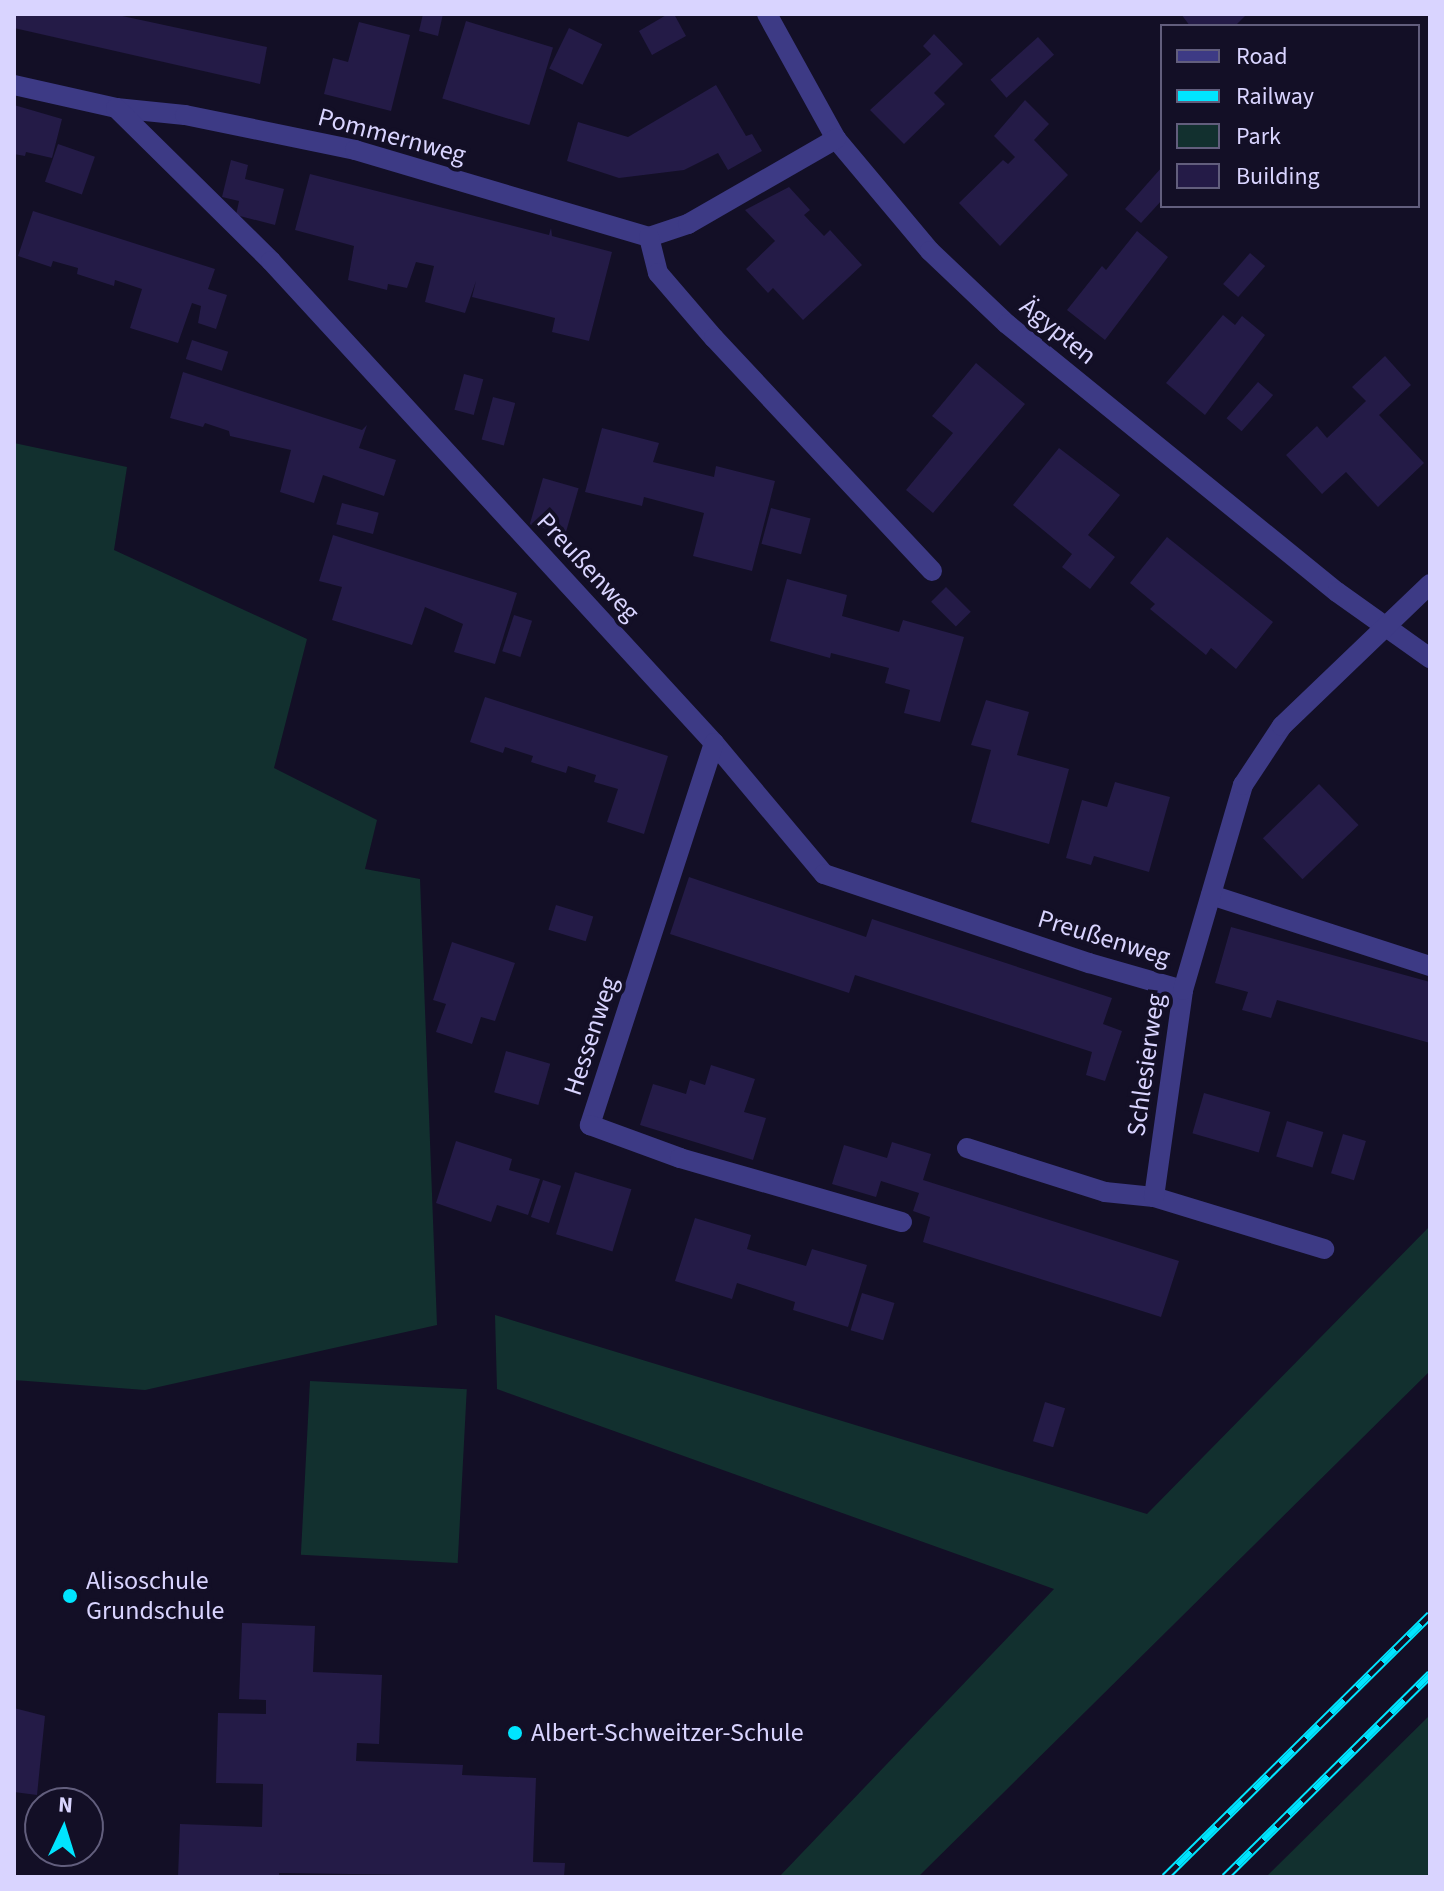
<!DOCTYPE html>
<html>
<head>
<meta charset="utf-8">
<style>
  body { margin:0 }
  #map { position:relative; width:1444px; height:1891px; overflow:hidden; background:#130f26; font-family:"Source Sans 3",sans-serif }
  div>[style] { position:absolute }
  .green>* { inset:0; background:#12302f; transform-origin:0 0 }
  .building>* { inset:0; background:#241b47; transform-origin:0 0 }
  .minor>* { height:20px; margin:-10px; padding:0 10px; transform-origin:10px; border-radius:10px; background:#3d3a85 }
  .rail>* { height:9px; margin-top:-4.5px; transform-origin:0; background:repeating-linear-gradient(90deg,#130f26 0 18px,#00e5ff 0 36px); box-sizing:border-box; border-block:2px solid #00e5ff }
  .dots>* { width:22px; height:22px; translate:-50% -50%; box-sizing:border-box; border:4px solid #130f26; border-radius:50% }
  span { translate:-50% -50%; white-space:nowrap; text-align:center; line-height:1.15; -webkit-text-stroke:8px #130f26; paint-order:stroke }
  .street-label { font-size:26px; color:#d9d4ff }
  .poi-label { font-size:26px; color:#d9d4ff }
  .left { translate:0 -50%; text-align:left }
  .frame { position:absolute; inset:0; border:16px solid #d9d4ff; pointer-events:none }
  .legend { position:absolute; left:1160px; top:24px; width:260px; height:184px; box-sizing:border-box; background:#130f26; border:2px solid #625e7d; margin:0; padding:10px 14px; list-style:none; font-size:24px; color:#d9d4ff }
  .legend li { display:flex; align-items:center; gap:16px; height:40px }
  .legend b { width:40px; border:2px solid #625e7d }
  .north { position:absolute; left:24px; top:1787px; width:80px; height:80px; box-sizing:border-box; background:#130f26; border:2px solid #625e7d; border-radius:50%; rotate:4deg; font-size:22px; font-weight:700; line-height:32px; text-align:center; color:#d9d4ff }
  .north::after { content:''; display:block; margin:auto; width:28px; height:36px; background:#00e5ff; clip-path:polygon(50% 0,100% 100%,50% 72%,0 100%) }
</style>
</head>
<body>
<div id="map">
  <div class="green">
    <i style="clip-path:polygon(14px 443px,127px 467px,114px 550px,307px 639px,274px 768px,377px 820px,365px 869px,420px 879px,437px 1325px,145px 1390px,14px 1380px)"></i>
    <i style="clip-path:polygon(1430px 1226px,1430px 1371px,918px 1877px,779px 1877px,1054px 1589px,497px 1389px,495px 1315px,1147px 1514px)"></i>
    <i style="left:310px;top:1381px;width:157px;height:174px;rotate:3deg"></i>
    <i style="clip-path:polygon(1430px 1715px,1430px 1877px,1266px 1877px)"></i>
  </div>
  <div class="building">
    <i style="clip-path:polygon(14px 14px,113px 14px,267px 47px,260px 84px,14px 28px)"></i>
    <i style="clip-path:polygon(423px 14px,443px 14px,438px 36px,419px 31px)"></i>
    <i style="clip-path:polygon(668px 14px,674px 14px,686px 36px,652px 55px,639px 31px)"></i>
    <i style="clip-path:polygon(1181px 14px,1247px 14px,1235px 26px,1190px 26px)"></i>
    <i style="left:466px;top:21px;width:91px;height:81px;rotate:17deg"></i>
    <i style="clip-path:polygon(359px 22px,410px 35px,391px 111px,324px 94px,333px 58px,348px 62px)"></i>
    <i style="left:569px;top:28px;width:37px;height:45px;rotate:26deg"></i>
    <i style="clip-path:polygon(934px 34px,963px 64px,934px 93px,945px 104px,904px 144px,870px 110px,931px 54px,923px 46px)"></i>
    <i style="left:1038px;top:37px;width:24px;height:64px;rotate:48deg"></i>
    <i style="clip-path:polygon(716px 85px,746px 136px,752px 134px,762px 151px,728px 170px,718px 153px,684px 170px,619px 178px,567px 161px,578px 122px,628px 137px)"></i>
    <i style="clip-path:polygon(1025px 100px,1049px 124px,1034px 140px,1068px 175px,1000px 246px,959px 203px,1003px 160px,1008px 164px,1015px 157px,994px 136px)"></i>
    <i style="clip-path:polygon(14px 105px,62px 119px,52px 158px,26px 152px,25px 156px,14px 154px)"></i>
    <i style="left:58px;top:144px;width:39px;height:40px;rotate:19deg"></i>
    <i style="clip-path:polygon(231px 160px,248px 165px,245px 179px,284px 189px,275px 225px,236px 215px,239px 201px,222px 197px)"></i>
    <i style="clip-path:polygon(1162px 167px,1162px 200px,1141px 223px,1125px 209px)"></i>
    <i style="clip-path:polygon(310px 174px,549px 235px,551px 228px,552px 236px,612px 252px,589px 341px,552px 332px,555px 318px,472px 297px,476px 281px,465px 313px,425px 302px,434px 266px,416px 262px,407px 288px,388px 284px,387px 290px,348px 280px,354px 246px,295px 230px)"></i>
    <i style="clip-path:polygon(789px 187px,810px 210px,804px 215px,824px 236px,830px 230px,862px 265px,803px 320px,773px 288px,768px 293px,746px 269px,775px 241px,745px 210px)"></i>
    <i style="clip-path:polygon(33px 211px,215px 269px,208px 289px,227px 295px,216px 329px,198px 323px,201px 306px,192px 303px,178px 343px,130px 328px,142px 289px,115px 280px,114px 286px,77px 274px,78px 268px,53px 261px,51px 267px,18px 256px)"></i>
    <i style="clip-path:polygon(1137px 231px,1168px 257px,1105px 340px,1067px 310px,1102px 266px,1106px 270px)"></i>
    <i style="left:1250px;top:253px;width:20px;height:41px;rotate:41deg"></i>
    <i style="clip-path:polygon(1223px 315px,1235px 325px,1242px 316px,1265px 335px,1205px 415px,1166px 383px)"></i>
    <i style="left:192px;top:340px;width:38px;height:20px;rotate:18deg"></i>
    <i style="clip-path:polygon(1385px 356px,1411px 385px,1379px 415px,1424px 463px,1378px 507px,1346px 472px,1322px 494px,1286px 455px,1317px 426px,1327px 438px,1366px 401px,1352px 387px)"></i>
    <i style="clip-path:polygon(976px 363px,1025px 404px,933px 513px,906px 490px,953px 433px,932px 416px)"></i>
    <i style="clip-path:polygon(183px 372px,362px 430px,367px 425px,359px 448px,396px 460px,384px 496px,323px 475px,314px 503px,280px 492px,291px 450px,230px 436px,229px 431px,205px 423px,203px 427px,170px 418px)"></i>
    <i style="left:464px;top:374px;width:20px;height:37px;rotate:15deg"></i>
    <i style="left:1258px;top:382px;width:20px;height:48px;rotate:41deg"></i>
    <i style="left:493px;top:397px;width:23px;height:44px;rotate:15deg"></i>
    <i style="clip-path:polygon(602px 428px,659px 443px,653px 462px,714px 477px,716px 466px,775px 481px,752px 571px,693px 556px,704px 513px,644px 497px,642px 506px,585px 492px)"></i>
    <i style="clip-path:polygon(1059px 448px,1120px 495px,1088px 535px,1115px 557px,1090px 589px,1062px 567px,1072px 554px,1013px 505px)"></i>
    <i style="left:543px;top:478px;width:37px;height:48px;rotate:16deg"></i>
    <i style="left:342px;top:503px;width:38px;height:22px;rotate:15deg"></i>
    <i style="left:771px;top:508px;width:41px;height:37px;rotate:15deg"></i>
    <i style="clip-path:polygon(333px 535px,517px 593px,495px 664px,454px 652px,463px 624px,425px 607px,412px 645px,332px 620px,342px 587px,319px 581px)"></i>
    <i style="clip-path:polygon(1167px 537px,1273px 622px,1236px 669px,1211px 648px,1206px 655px,1150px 609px,1155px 604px,1130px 583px)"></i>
    <i style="clip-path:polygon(787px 579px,847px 595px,842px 616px,899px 632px,903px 620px,964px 637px,940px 722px,904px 713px,910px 690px,885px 683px,889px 668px,831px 653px,830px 658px,770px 641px)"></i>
    <i style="left:946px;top:587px;width:35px;height:21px;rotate:45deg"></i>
    <i style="left:514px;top:615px;width:19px;height:38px;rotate:18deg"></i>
    <i style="clip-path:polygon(485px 697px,668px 756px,644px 834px,607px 822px,618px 789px,594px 782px,596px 775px,568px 766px,566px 773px,531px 762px,533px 756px,505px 747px,503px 753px,470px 742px)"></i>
    <i style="clip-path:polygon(986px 700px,1029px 712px,1017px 755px,1069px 769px,1049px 844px,971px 822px,991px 750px,971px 745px)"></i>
    <i style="clip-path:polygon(1115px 782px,1170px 797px,1149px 872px,1094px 856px,1091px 865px,1066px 858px,1082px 800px,1107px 807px)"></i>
    <i style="left:1319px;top:784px;width:57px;height:78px;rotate:46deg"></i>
    <i style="clip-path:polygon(689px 877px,866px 937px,872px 919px,1112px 998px,1103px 1024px,1122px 1031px,1105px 1081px,1086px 1075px,1092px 1052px,855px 975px,849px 993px,670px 934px)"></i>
    <i style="left:556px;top:905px;width:39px;height:26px;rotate:17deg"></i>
    <i style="clip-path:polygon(1231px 927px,1430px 982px,1430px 1043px,1277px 1000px,1271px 1018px,1242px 1010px,1248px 992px,1215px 983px)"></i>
    <i style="clip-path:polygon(452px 942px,515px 963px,495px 1021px,481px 1017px,472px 1044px,436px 1032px,446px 1004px,433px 1000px)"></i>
    <i style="left:506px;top:1051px;width:46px;height:43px;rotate:16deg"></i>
    <i style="clip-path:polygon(711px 1065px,755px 1079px,744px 1112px,766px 1118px,753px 1160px,640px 1125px,653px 1084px,686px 1094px,690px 1080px,705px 1085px)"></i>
    <i style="left:1204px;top:1093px;width:69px;height:42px;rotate:16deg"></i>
    <i style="left:1287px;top:1121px;width:38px;height:37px;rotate:17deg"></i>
    <i style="left:1343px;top:1134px;width:24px;height:41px;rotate:17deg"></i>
    <i style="clip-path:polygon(456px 1141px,512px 1159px,509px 1170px,540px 1179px,528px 1215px,497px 1205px,491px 1222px,436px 1203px)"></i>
    <i style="clip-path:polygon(892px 1142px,931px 1154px,923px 1180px,1179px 1261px,1161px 1317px,923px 1242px,930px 1217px,913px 1211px,919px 1193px,881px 1181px,876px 1197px,832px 1184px,844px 1145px,887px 1158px)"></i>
    <i style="left:575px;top:1172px;width:59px;height:65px;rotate:17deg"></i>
    <i style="left:543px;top:1180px;width:19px;height:39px;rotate:18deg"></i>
    <i style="clip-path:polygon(695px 1218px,751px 1235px,747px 1249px,806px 1266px,812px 1249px,867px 1265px,848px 1327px,793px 1310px,795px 1302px,737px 1283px,732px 1299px,675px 1281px)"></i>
    <i style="left:862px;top:1293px;width:34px;height:39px;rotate:17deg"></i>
    <i style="left:1045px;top:1402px;width:21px;height:41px;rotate:17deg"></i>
    <i style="clip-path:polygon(242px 1623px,315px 1626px,313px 1672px,382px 1675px,379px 1744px,357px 1743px,356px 1761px,463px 1765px,462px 1775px,536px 1778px,533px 1862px,565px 1863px,564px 1877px,279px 1873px,279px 1877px,178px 1877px,180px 1824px,262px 1827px,263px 1784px,216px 1783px,218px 1713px,266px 1714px,266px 1700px,239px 1699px)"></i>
    <i style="clip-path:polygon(14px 1708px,45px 1716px,37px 1795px,14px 1792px)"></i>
  </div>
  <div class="minor">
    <i style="left:767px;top:14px;width:143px;rotate:61.1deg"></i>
    <i style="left:836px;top:139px;width:146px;rotate:50deg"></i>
    <i style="left:930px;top:251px;width:106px;rotate:43.5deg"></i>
    <i style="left:1007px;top:324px;width:425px;rotate:39.1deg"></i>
    <i style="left:1337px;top:592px;width:114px;rotate:35.4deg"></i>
    <i style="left:14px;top:85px;width:105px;rotate:12.7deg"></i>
    <i style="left:116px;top:108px;width:69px;rotate:5.8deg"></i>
    <i style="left:185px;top:115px;width:174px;rotate:11.6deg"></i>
    <i style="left:355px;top:150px;width:307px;rotate:16.5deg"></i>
    <i style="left:649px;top:237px;width:41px;rotate:-18.4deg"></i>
    <i style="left:688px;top:224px;width:171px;rotate:-29.9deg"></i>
    <i style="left:116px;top:108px;width:218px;rotate:44.6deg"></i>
    <i style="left:271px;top:261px;width:655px;rotate:47.41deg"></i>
    <i style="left:714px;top:743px;width:171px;rotate:50deg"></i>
    <i style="left:824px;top:874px;width:280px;rotate:18.6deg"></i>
    <i style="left:1089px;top:963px;width:98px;rotate:16deg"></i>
    <i style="left:649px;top:237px;width:37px;rotate:76deg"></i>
    <i style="left:658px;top:273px;width:86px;rotate:49.3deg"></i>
    <i style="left:714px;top:338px;width:319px;rotate:46.9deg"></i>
    <i style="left:714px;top:743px;width:402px;rotate:108deg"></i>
    <i style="left:590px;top:1125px;width:96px;rotate:20.1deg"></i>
    <i style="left:680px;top:1158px;width:231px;rotate:16.1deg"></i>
    <i style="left:1211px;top:895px;width:230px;rotate:18deg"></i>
    <i style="left:967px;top:1148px;width:145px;rotate:17.7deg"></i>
    <i style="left:1105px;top:1192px;width:49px;rotate:5.8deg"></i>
    <i style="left:1154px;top:1197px;width:178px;rotate:17deg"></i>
    <i style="left:1154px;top:1197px;width:209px;rotate:-82deg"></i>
    <i style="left:1183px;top:990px;width:214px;rotate:-73.7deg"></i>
    <i style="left:1243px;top:785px;width:71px;rotate:-56.5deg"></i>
    <i style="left:1282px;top:726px;width:205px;rotate:-43.8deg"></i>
  </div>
  <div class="rail">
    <i style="left:1165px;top:1877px;width:373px;rotate:-44.7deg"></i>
    <i style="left:1225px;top:1877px;width:289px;rotate:-44.7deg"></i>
  </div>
  <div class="dots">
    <i style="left:70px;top:1596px;background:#00e5ff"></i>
    <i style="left:515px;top:1733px;background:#00e5ff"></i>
  </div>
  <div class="street-label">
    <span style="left:392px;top:136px;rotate:15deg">Pommernweg</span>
    <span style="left:1058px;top:331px;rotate:39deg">Ägypten</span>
    <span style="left:588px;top:567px;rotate:47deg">Preußenweg</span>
    <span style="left:1104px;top:938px;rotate:17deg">Preußenweg</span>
    <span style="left:591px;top:1036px;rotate:-72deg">Hessenweg</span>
    <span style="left:1146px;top:1065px;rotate:-82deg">Schlesierweg</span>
  </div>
  <div class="poi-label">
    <span class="left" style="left:86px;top:1596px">Alisoschule<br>Grundschule</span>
    <span class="left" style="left:531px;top:1733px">Albert-Schweitzer-Schule</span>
  </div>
  <div class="frame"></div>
  <ul class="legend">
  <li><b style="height:10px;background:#3d3a85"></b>Road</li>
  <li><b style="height:10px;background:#00e5ff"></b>Railway</li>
  <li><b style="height:22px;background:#12302f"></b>Park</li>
  <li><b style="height:22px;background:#241b47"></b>Building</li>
  </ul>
  <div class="north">N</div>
</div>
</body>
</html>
